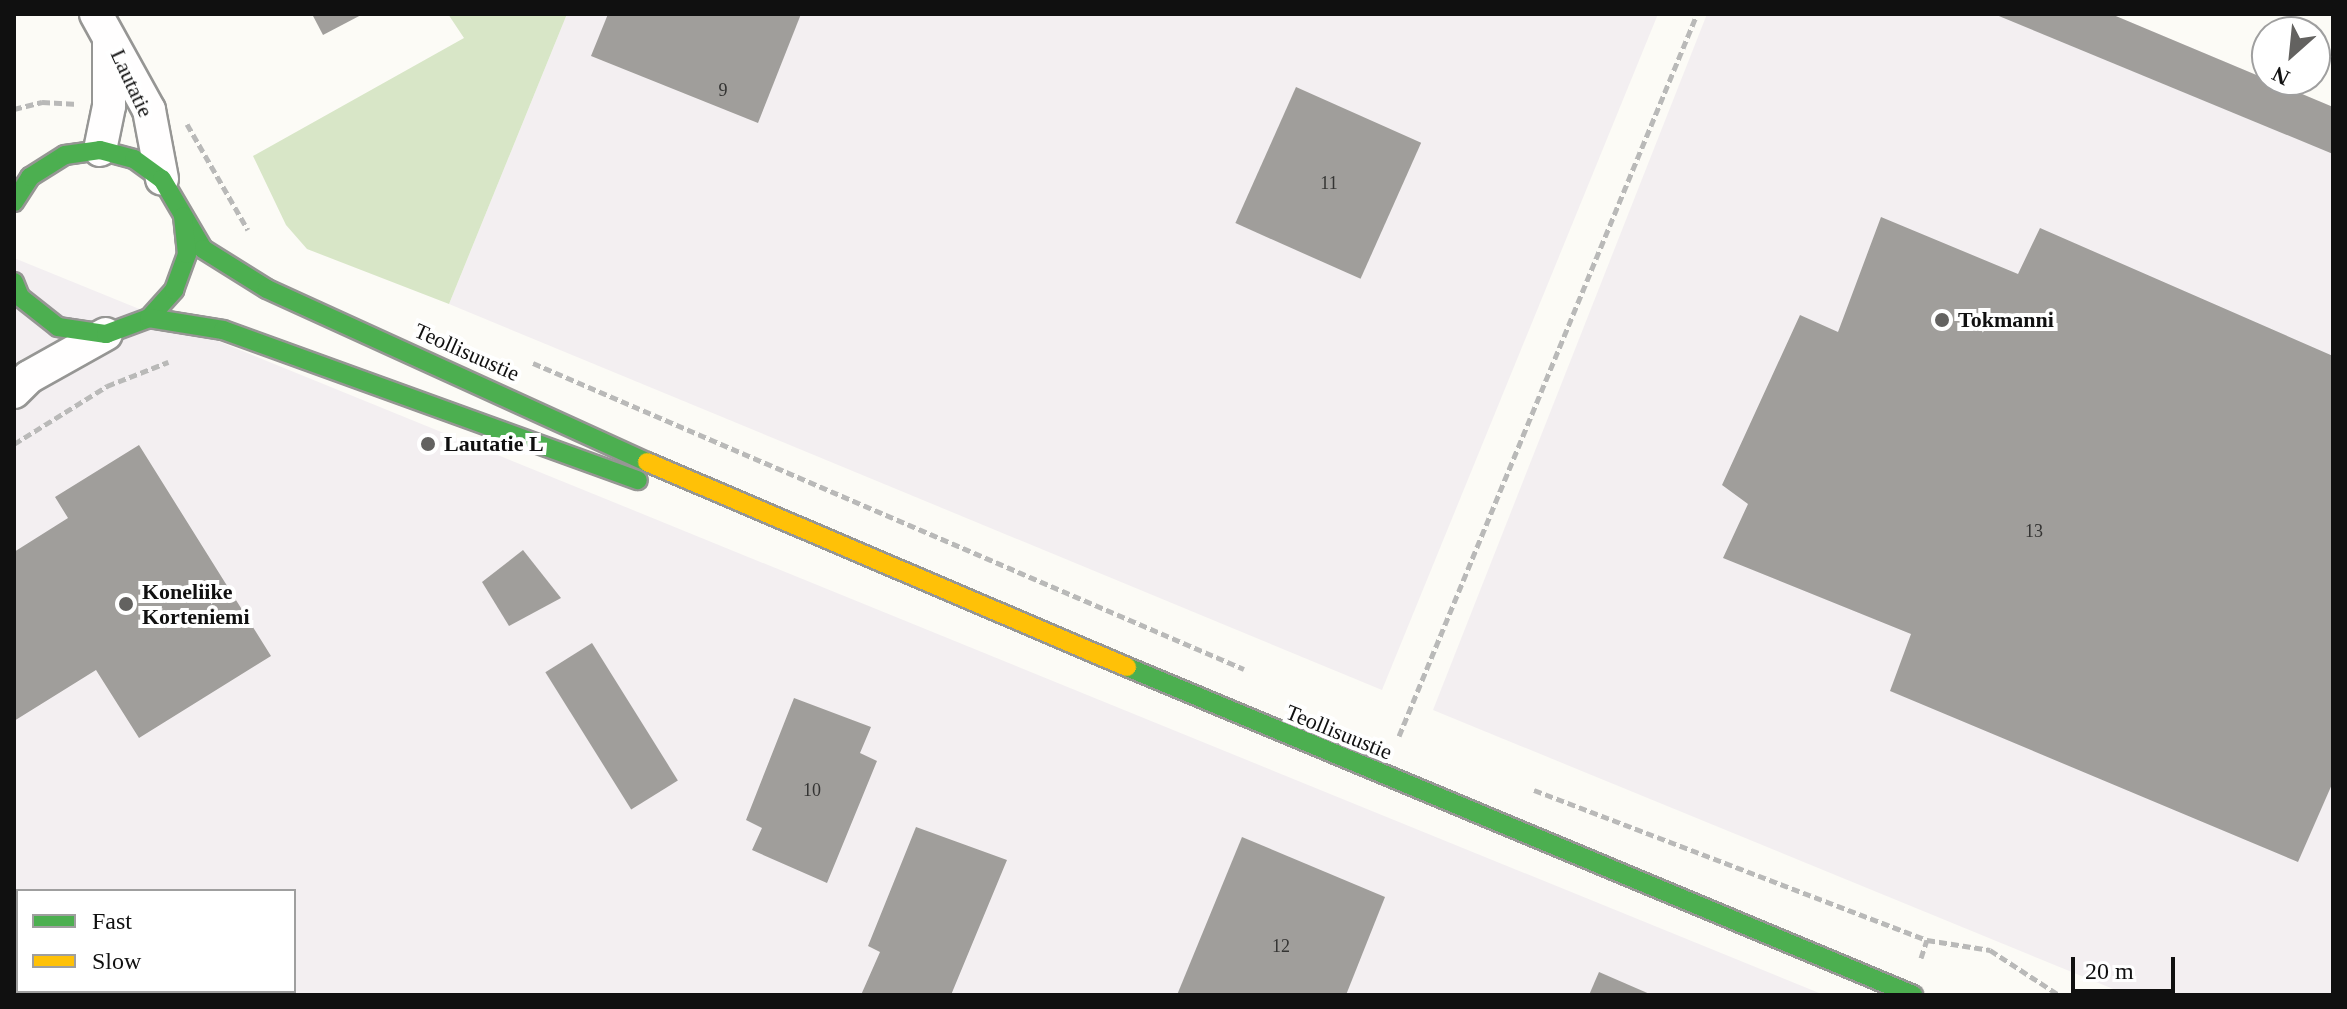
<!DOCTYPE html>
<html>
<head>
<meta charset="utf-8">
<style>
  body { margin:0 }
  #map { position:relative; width:2347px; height:1009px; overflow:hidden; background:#fcfbf6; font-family:"Times New Roman",serif }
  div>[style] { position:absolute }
  .industrial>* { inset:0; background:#f3eff1 }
  .forest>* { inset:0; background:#d8e6c7 }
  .building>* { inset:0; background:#a09e9b; transform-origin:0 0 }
  .path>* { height:5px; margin-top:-2.5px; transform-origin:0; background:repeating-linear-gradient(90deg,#b9b9b8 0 8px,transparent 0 12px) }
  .roads { filter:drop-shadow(2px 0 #969694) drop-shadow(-2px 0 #969694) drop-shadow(0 2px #969694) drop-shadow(0 -2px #969694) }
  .street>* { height:32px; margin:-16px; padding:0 16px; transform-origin:16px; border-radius:16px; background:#fffefe }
  .fast>* { height:18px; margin:-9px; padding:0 9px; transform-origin:9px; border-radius:9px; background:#4caf50 }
  .slow>* { height:18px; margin:-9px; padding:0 9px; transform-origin:9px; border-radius:9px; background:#ffc107 }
  .dots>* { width:22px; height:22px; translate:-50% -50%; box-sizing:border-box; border:4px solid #fff; border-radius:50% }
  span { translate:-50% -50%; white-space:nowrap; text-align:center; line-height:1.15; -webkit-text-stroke:8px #fff; paint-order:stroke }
  .number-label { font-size:18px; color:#343433 }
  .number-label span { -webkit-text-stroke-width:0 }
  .street-label { font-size:22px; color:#101010 }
  .poi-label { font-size:22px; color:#101010; font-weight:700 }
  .left { translate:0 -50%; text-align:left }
  .frame { position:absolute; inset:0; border:16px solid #101010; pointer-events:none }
  .legend { position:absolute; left:16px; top:889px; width:280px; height:104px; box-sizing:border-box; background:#fff; border:2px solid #9f9f9f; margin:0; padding:10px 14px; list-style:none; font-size:24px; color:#101010 }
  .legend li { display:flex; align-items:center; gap:16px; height:40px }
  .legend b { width:40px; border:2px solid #9f9f9f }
  .north { position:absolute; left:2251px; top:16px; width:80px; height:80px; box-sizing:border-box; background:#fff; border:2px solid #9f9f9f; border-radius:50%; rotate:207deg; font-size:22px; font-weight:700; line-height:32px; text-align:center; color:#101010 }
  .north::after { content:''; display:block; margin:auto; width:28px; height:36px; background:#636260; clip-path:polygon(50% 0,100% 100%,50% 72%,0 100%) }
  .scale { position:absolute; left:2071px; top:957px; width:104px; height:36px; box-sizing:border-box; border:4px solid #101010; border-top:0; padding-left:10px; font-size:24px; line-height:28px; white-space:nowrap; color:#101010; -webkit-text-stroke:6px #fff; paint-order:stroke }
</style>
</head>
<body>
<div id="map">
  <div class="industrial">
    <i style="clip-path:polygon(567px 14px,1658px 14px,1382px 690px,449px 304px)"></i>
    <i style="clip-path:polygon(1707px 14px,2111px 14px,2333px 107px,2333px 995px,2128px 995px,1433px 710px)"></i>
    <i style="clip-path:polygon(evenodd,14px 258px,1824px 995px,14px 995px,14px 258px,18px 891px,294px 891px,294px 991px,18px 991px,18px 891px)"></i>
  </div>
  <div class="forest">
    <i style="clip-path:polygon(448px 14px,567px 14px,449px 304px,307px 249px,286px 225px,253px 156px,464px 38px)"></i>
  </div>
  <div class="building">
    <i style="clip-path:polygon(312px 14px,363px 14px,323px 35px)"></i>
    <i style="clip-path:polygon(608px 14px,801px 14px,758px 123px,591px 56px)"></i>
    <i style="clip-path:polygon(1994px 14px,2111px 14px,2333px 107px,2333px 154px)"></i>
    <i style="left:1296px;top:87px;width:137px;height:149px;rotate:24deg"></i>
    <i style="clip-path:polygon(1881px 217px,2018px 274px,2040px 228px,2333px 356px,2333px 782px,2298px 862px,1890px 691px,1911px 634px,1723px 558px,1748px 504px,1722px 485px,1800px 315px,1838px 332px)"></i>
    <i style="clip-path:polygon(139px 445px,271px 656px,139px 738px,96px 670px,14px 721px,14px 552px,68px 518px,55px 497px)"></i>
    <i style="clip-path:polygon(523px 550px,561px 598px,509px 626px,482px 582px)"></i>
    <i style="left:592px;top:643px;width:162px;height:55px;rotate:58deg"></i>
    <i style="clip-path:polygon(794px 698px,871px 727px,860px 753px,877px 761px,827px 883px,752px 850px,762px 828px,746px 820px)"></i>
    <i style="clip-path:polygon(916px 827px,1007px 860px,951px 995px,861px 995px,880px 952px,868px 946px)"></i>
    <i style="clip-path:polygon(1242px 837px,1385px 897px,1346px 995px,1177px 995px)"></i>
    <i style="clip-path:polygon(1599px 972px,1652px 995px,1589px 995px)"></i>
  </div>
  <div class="path">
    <i style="left:14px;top:109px;width:29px;rotate:-14deg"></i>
    <i style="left:42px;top:102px;width:36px;rotate:3deg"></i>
    <i style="left:187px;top:124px;width:122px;rotate:60.1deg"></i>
    <i style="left:533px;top:363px;width:774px;rotate:23.29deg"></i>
    <i style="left:14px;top:444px;width:110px;rotate:-31.9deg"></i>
    <i style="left:107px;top:386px;width:66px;rotate:-21.5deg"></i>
    <i style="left:1399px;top:736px;width:781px;rotate:-67.57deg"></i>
    <i style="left:1534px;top:790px;width:421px;rotate:20.9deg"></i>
    <i style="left:1927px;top:940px;width:64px;rotate:9deg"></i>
    <i style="left:1990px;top:950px;width:82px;rotate:33.1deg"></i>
    <i style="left:1921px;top:958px;width:19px;rotate:-72deg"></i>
  </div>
  <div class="roads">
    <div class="street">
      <i style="left:96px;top:14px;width:110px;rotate:61.1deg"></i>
      <i style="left:149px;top:110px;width:70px;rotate:79.3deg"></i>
      <i style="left:100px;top:150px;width:45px;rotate:-78.4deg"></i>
      <i style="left:109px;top:106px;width:64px;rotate:-90deg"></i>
      <i style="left:14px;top:392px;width:21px;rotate:-45deg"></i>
      <i style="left:29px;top:377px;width:88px;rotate:-29.2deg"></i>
    </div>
    <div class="fast">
      <i style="left:14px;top:202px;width:30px;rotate:-57deg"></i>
      <i style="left:30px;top:177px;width:41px;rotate:-32.2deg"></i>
      <i style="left:65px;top:155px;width:35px;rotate:-8deg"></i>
      <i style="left:100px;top:150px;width:35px;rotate:15deg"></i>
      <i style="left:134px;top:159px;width:34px;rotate:36deg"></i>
      <i style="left:162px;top:179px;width:81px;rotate:59.6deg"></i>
      <i style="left:203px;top:249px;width:75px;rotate:32deg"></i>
      <i style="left:267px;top:289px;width:418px;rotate:24.5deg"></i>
      <i style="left:14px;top:282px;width:16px;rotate:68deg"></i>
      <i style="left:20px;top:297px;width:48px;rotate:38.3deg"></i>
      <i style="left:58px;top:327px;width:49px;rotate:8.3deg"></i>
      <i style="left:106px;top:334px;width:46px;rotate:-20.4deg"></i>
      <i style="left:149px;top:318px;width:38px;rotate:-48deg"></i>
      <i style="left:174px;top:290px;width:38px;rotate:-70deg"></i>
      <i style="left:187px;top:254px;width:38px;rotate:-96deg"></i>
      <i style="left:149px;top:318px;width:75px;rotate:9.2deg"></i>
      <i style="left:223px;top:330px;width:441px;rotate:19.9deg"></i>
      <i style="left:1127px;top:667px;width:852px;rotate:22.65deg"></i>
    </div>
    <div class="slow">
      <i style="left:647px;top:462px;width:522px;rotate:23.13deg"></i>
    </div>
  </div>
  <div class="dots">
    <i style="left:1942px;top:320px;background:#636260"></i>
    <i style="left:428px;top:444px;background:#636260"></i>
    <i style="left:126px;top:604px;background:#636260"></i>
  </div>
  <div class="number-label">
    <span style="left:723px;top:90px">9</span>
    <span style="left:1329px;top:183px">11</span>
    <span style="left:2034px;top:531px">13</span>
    <span style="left:812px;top:790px">10</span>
    <span style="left:1281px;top:946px">12</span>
  </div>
  <div class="street-label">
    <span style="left:132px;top:83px;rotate:65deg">Lautatie</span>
    <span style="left:467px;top:352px;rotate:24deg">Teollisuustie</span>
    <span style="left:1339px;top:732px;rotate:22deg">Teollisuustie</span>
  </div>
  <div class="poi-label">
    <span class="left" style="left:1958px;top:320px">Tokmanni</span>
    <span class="left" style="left:444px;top:444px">Lautatie L</span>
    <span class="left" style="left:142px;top:604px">Koneliike<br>Korteniemi</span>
  </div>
  <div class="frame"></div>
  <ul class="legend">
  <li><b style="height:10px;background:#4caf50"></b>Fast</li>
  <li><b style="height:10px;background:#ffc107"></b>Slow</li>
  </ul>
  <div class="north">N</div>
  <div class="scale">20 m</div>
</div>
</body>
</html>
